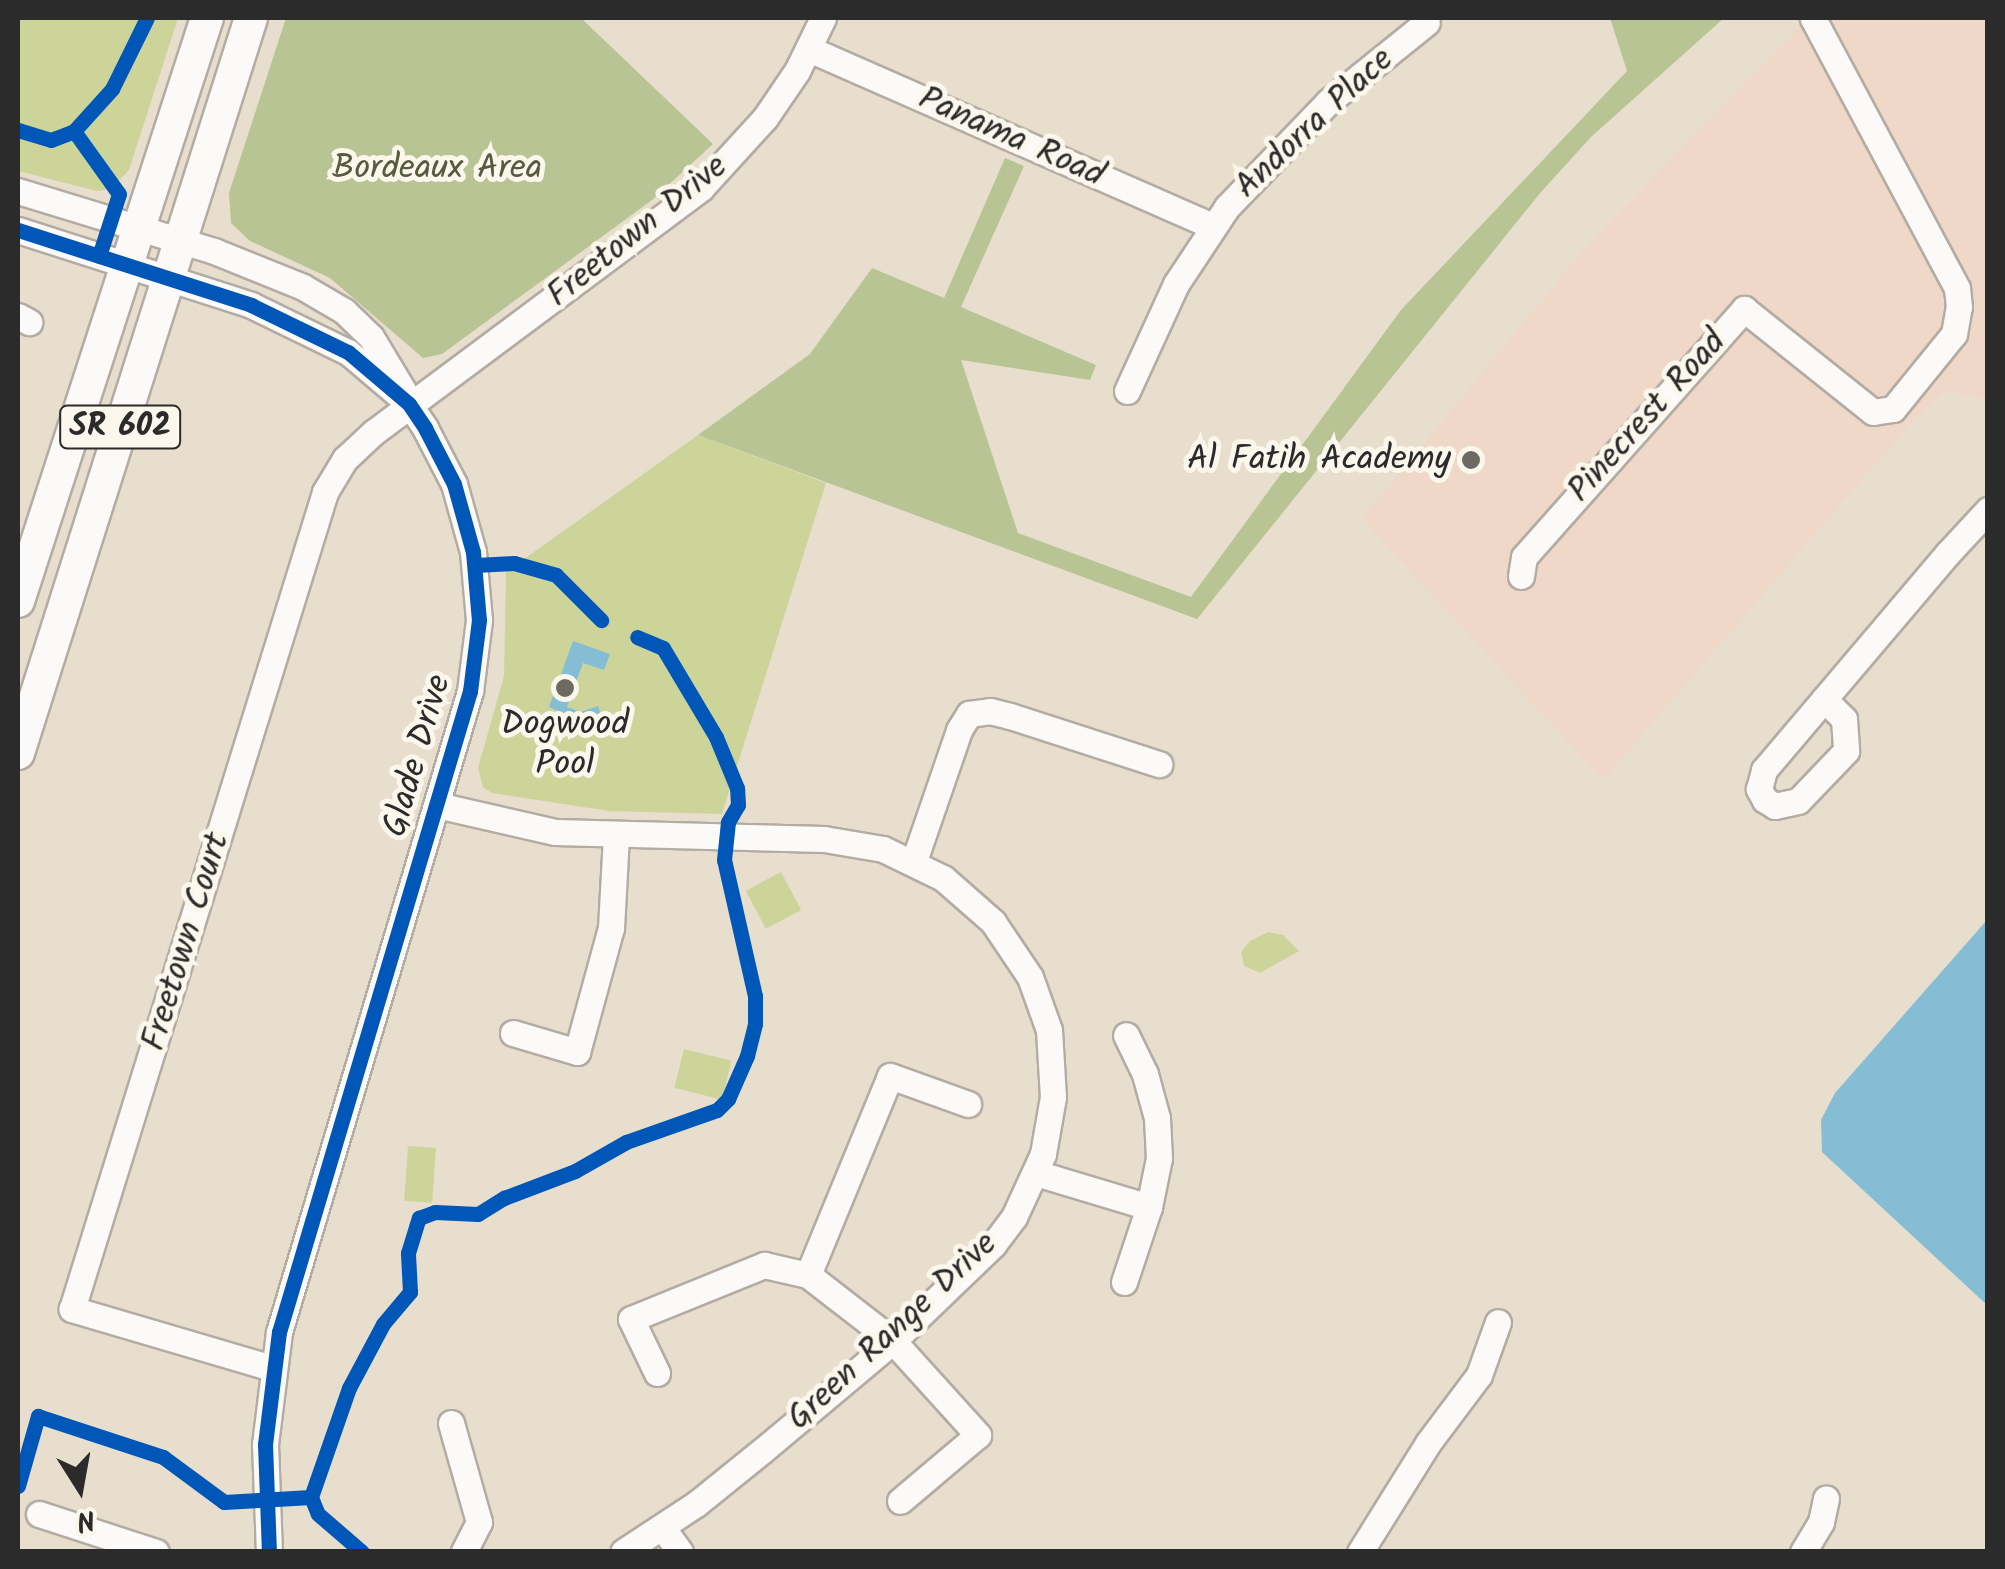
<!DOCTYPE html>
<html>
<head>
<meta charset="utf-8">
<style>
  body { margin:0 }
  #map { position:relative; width:2005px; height:1569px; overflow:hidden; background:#e8dece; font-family:Kalam,sans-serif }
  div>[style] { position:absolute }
  .built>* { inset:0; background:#efd8c7 }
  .green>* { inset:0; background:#ccd49a; transform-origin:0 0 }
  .forest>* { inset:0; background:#b8c493 }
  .water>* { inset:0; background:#85bdd4 }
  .roads { filter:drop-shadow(2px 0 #b3aca3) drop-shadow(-2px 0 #b3aca3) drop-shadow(0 2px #b3aca3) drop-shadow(0 -2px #b3aca3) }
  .minor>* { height:25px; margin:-12.5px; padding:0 12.5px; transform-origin:12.5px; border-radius:12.5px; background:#fcfaf8 }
  .major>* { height:32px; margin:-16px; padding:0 16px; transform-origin:16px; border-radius:16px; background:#fcfaf8 }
  .cycleway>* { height:15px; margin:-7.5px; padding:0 7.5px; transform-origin:7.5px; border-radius:7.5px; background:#0057b8 }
  .dots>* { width:28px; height:28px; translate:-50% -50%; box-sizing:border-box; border:5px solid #fbf7ec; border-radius:50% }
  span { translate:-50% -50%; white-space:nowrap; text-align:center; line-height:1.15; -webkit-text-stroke:10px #fbf7ec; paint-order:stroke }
  .shield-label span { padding:2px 8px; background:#fbf7ec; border:2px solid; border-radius:8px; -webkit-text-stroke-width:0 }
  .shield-label { font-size:32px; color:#2b2b2b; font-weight:700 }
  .street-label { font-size:35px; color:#2b2b2b }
  .park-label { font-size:35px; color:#555b3f }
  .poi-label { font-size:35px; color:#2b2b2b }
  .right { translate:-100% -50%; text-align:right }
  .frame { position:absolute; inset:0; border:20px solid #2b2b2b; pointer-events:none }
  .north { position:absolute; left:30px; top:1439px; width:100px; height:100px; -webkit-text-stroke:8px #fbf7ec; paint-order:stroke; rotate:169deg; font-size:28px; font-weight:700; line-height:40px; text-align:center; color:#2b2b2b }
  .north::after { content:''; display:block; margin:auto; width:35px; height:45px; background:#2b2b2b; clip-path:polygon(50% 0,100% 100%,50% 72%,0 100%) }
</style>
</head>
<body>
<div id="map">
  <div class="built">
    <i style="clip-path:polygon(1807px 18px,1987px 18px,1987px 400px,1945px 390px,1912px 422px,1603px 780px,1362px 519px,1580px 254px)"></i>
  </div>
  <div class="green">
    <i style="clip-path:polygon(18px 18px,178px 18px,129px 170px,111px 189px,97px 191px,18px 171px)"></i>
    <i style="clip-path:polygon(698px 435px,826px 483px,722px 814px,609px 811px,492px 793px,483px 787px,478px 768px,504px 676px,506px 572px)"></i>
    <i style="left:781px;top:872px;width:43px;height:40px;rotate:62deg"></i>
    <i style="clip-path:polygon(1268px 932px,1283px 935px,1299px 951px,1260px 973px,1244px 966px,1241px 952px,1250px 941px)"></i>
    <i style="left:684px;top:1049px;width:49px;height:40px;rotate:14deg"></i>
    <i style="left:408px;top:1146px;width:28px;height:55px;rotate:4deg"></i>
  </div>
  <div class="forest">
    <i style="clip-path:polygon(286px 18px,581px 18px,713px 144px,652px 200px,442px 354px,423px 358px,330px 278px,250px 241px,231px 223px,229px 193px)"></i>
    <i style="clip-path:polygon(1610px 18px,1724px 18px,1591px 137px,1541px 192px,1197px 619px,698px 435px,810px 354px,872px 268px,944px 298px,1005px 158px,1024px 166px,961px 307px,1096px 365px,1090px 380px,961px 360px,1018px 533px,1191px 597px,1401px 310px,1627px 71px)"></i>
  </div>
  <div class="water">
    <i style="clip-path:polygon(573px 641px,610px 654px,604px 670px,583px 663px,567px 707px,581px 712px,598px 706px,603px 720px,611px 722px,607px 734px,588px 727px,575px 731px,570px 716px,549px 707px)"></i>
    <i style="clip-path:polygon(1987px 920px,1987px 1305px,1822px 1152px,1821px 1120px,1835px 1093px)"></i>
  </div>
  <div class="roads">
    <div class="minor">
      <i style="left:809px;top:49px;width:441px;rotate:23.7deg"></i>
      <i style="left:18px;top:191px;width:205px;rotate:17deg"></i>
      <i style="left:214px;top:251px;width:96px;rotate:22deg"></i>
      <i style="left:303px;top:287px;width:48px;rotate:30.3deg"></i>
      <i style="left:344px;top:311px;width:37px;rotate:44deg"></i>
      <i style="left:371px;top:337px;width:62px;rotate:58.9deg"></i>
      <i style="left:18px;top:230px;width:245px;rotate:17.8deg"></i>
      <i style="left:251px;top:305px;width:108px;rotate:25.9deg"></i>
      <i style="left:348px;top:352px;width:80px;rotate:40.4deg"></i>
      <i style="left:409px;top:404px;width:29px;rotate:56deg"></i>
      <i style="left:425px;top:428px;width:63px;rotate:62.6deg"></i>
      <i style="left:454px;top:484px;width:71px;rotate:74.4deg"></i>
      <i style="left:473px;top:552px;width:68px;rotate:85deg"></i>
      <i style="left:479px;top:620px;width:72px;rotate:97.2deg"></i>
      <i style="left:470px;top:691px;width:669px;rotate:106.59deg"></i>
      <i style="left:279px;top:1332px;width:113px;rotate:97.1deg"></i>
      <i style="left:265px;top:1444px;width:108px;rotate:87.9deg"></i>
      <i style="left:18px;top:316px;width:13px;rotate:29deg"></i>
      <i style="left:1127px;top:391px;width:118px;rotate:-65.4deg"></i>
      <i style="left:1176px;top:284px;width:92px;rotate:-56.5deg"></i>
      <i style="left:1227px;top:207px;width:146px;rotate:-46.1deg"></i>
      <i style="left:1328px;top:102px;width:127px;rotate:-38.9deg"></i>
      <i style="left:1521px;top:576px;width:19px;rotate:-81deg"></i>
      <i style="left:1524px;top:557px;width:332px;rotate:-48.4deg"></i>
      <i style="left:1744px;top:309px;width:165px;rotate:38.6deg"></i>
      <i style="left:1873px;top:412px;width:20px;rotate:-9deg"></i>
      <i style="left:1893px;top:409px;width:97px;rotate:-50.9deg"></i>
      <i style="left:1954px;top:334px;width:27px;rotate:-80deg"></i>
      <i style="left:1959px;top:307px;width:19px;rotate:-96deg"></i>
      <i style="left:1957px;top:288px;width:306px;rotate:-118.1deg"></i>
      <i style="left:1824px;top:699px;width:28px;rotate:45deg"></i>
      <i style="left:1844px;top:719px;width:32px;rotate:86deg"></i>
      <i style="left:1846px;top:751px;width:69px;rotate:133.8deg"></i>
      <i style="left:1798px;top:801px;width:24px;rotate:168deg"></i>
      <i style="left:1775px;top:806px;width:12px;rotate:-149deg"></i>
      <i style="left:1765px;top:800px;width:13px;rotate:-119deg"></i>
      <i style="left:1759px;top:789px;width:20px;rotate:-75deg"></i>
      <i style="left:1764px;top:770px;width:285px;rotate:-49.7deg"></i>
      <i style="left:1948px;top:553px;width:59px;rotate:-47.1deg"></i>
      <i style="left:437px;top:805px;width:121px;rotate:12.9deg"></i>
      <i style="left:555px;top:832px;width:269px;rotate:1.5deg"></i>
      <i style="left:824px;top:839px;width:60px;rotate:9.6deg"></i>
      <i style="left:883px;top:849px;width:67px;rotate:25.8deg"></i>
      <i style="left:943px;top:878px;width:67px;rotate:41.3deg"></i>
      <i style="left:993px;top:922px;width:66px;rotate:56.1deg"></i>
      <i style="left:1030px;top:977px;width:56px;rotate:70.3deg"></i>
      <i style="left:1049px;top:1030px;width:67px;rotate:86.6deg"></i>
      <i style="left:1053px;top:1097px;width:58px;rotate:100deg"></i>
      <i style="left:1043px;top:1154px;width:69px;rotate:114.7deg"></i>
      <i style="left:1014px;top:1217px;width:35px;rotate:127deg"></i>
      <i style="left:993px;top:1245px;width:139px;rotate:136.2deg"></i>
      <i style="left:893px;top:1341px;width:170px;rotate:140deg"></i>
      <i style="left:763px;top:1450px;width:86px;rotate:141.1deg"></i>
      <i style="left:696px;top:1504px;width:87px;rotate:146.7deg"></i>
      <i style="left:914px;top:861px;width:139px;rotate:-71deg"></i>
      <i style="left:959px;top:730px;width:19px;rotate:-58deg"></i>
      <i style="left:969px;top:714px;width:21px;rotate:-8deg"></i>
      <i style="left:990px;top:711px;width:21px;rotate:14deg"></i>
      <i style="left:1010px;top:716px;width:157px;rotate:17.9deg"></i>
      <i style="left:513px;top:1033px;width:67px;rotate:16.5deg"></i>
      <i style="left:577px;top:1052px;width:129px;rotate:-74.7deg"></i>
      <i style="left:611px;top:928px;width:93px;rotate:-86.9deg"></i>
      <i style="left:1036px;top:1173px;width:118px;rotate:16.7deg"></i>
      <i style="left:808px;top:1275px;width:108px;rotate:37.8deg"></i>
      <i style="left:893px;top:1341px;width:127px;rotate:47.9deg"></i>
      <i style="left:978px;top:1435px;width:102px;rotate:139.8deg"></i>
      <i style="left:1124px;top:1282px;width:79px;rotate:-71.6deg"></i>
      <i style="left:1149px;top:1207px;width:50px;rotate:-78.5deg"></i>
      <i style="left:1159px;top:1158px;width:40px;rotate:-92.9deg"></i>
      <i style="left:1157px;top:1118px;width:46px;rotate:-105.3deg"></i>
      <i style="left:1145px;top:1074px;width:43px;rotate:-116deg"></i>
      <i style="left:272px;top:1368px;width:209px;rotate:-163.6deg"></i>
      <i style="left:72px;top:1309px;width:855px;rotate:-72.79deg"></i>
      <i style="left:325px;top:492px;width:39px;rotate:-59deg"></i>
      <i style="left:345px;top:459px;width:40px;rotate:-43deg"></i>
      <i style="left:374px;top:432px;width:408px;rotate:-36.7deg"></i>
      <i style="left:701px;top:188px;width:95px;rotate:-47.6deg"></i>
      <i style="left:765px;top:118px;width:57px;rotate:-55.8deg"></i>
      <i style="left:797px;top:71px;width:59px;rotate:-63.9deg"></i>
      <i style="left:657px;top:1373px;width:60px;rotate:-115.7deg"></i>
      <i style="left:631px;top:1319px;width:144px;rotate:-22.1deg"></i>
      <i style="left:764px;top:1265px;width:45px;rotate:12.8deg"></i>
      <i style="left:808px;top:1275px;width:215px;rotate:-67.6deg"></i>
      <i style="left:890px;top:1076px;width:83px;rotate:19.7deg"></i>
      <i style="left:451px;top:1423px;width:103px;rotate:74.2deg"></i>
      <i style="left:479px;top:1522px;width:34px;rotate:117deg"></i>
      <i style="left:39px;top:1514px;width:123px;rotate:18deg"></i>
      <i style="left:662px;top:1527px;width:31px;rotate:54deg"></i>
      <i style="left:1360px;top:1552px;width:128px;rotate:-58deg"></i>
      <i style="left:1428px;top:1443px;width:85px;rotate:-53.1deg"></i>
      <i style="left:1479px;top:1375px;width:56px;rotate:-70.3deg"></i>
      <i style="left:1803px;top:1552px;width:35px;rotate:-59deg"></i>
      <i style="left:1821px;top:1522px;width:24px;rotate:-78deg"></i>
    </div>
    <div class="major">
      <i style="left:18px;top:601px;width:613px;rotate:-72.04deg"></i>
      <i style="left:18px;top:753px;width:771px;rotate:-72.41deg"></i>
    </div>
  </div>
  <div class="cycleway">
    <i style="left:18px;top:130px;width:34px;rotate:17deg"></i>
    <i style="left:51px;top:140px;width:25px;rotate:-21deg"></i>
    <i style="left:74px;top:131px;width:57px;rotate:-47.9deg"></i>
    <i style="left:112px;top:89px;width:79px;rotate:-63.8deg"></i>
    <i style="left:74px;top:131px;width:77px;rotate:54.5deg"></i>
    <i style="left:119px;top:194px;width:65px;rotate:107.9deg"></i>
    <i style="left:18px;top:230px;width:245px;rotate:17.8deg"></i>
    <i style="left:251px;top:305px;width:108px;rotate:25.9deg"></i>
    <i style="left:348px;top:352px;width:80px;rotate:40.4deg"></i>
    <i style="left:409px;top:404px;width:29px;rotate:56deg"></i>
    <i style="left:425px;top:428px;width:63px;rotate:62.6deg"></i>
    <i style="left:454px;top:484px;width:71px;rotate:74.4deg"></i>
    <i style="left:473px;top:552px;width:68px;rotate:85deg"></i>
    <i style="left:479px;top:620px;width:72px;rotate:97.2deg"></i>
    <i style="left:470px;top:691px;width:669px;rotate:106.59deg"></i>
    <i style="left:279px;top:1332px;width:113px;rotate:97.1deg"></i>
    <i style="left:265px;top:1444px;width:108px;rotate:87.9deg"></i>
    <i style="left:475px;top:565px;width:39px;rotate:-3deg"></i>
    <i style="left:514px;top:563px;width:44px;rotate:15.9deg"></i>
    <i style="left:556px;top:575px;width:64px;rotate:45deg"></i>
    <i style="left:18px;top:1486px;width:73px;rotate:-74.1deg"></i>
    <i style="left:38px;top:1416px;width:132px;rotate:18.2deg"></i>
    <i style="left:163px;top:1457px;width:76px;rotate:36.4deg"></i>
    <i style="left:224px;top:1502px;width:87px;rotate:-3.3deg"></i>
    <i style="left:311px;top:1497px;width:18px;rotate:68deg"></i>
    <i style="left:318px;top:1514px;width:58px;rotate:40.8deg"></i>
    <i style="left:311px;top:1497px;width:115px;rotate:-70.8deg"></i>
    <i style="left:349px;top:1388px;width:72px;rotate:-62deg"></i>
    <i style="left:383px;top:1324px;width:42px;rotate:-49.8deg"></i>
    <i style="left:410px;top:1292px;width:39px;rotate:-93deg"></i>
    <i style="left:408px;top:1253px;width:37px;rotate:-73deg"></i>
    <i style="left:419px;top:1218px;width:17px;rotate:-21deg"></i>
    <i style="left:435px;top:1212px;width:43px;rotate:2.7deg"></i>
    <i style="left:478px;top:1214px;width:31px;rotate:-32deg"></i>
    <i style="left:504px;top:1198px;width:76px;rotate:-20.8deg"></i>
    <i style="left:575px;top:1171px;width:59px;rotate:-29.6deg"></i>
    <i style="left:626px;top:1142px;width:96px;rotate:-19.4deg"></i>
    <i style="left:717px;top:1110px;width:16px;rotate:-45deg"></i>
    <i style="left:728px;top:1099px;width:47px;rotate:-66.2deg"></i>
    <i style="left:747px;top:1056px;width:33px;rotate:-76deg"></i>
    <i style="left:755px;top:1024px;width:28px;rotate:-90deg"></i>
    <i style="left:755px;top:996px;width:139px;rotate:-102.8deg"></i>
    <i style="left:724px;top:860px;width:38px;rotate:-84deg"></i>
    <i style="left:728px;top:822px;width:20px;rotate:-60deg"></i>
    <i style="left:738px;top:805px;width:17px;rotate:-93deg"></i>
    <i style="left:737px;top:788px;width:55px;rotate:-112.4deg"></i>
    <i style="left:716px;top:737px;width:104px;rotate:-120.8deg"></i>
    <i style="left:663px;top:648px;width:28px;rotate:-157deg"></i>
  </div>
  <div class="dots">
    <i style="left:1471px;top:460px;background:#6d6a64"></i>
    <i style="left:565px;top:688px;background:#6d6a64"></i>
  </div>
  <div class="shield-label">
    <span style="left:120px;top:427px">SR 602</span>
  </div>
  <div class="street-label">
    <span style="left:1315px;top:124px;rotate:-43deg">Andorra Place</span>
    <span style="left:1011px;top:138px;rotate:24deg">Panama Road</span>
    <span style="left:638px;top:232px;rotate:-39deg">Freetown Drive</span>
    <span style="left:1648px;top:417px;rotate:-48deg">Pinecrest Road</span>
    <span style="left:418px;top:756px;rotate:-74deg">Glade Drive</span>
    <span style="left:187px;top:942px;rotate:-73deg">Freetown Court</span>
    <span style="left:893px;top:1332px;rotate:-43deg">Green Range Drive</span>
  </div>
  <div class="park-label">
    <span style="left:437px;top:169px">Bordeaux Area</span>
  </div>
  <div class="poi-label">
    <span class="right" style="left:1451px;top:460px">Al Fatih Academy</span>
    <span style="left:565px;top:745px">Dogwood<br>Pool</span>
  </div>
  <div class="frame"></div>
  <div class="north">N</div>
</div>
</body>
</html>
